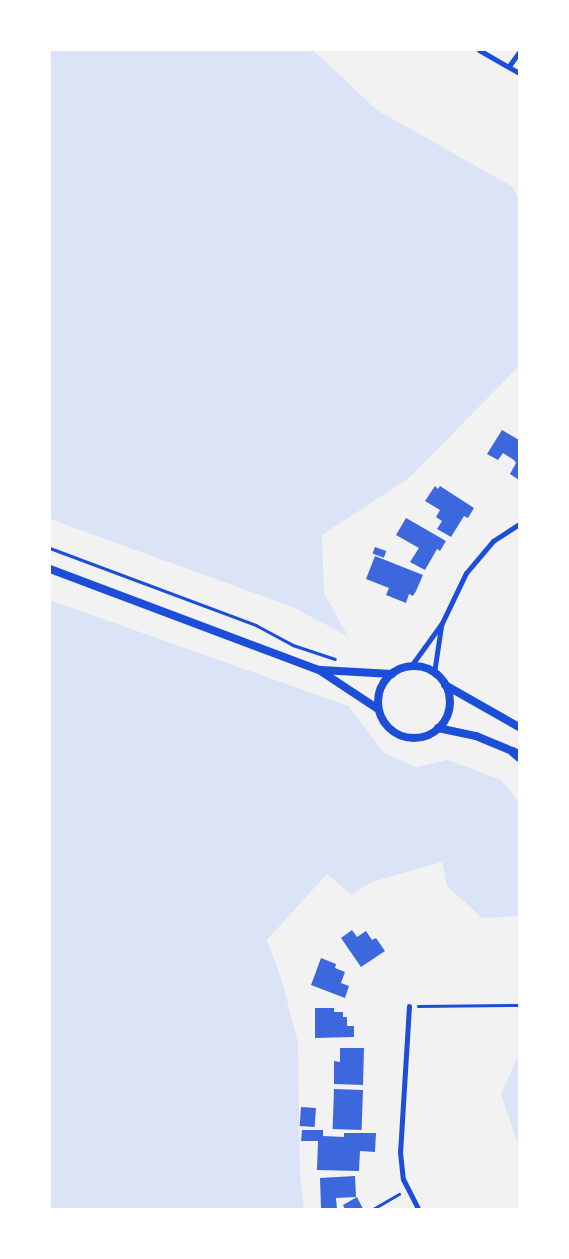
<!DOCTYPE html>
<html>
<head>
<meta charset="utf-8">
<style>
  body { margin:0 }
  #map { position:relative; width:569px; height:1259px; overflow:hidden; background:#f2f2f2; font-family:Inter,sans-serif }
  div>[style] { position:absolute }
  .green>* { inset:0; background:#dbe4f7 }
  .building>* { inset:0; background:#3d67dc; transform-origin:0 0 }
  .path>* { height:2.5px; margin:-1.25px; padding:0 1.25px; transform-origin:1.25px; border-radius:1.25px; background:#1d4ed8 }
  .minor>* { height:5px; margin:-2.5px; padding:0 2.5px; transform-origin:2.5px; border-radius:2.5px; background:#1d4ed8 }
  .tertiary>* { height:8px; margin:-4px; padding:0 4px; transform-origin:4px; border-radius:4px; background:#1d4ed8 }
  .tertiary>.ring { margin:-4px; padding:0; box-sizing:content-box; background:none; border:8px solid #1d4ed8; border-radius:50% }
  .secondary>* { height:9px; margin:-4.5px; padding:0 4.5px; transform-origin:4.5px; border-radius:4.5px; background:#1d4ed8 }
  span { translate:-50% -50%; white-space:nowrap; text-align:center; line-height:1.15; -webkit-text-stroke:5px #fff; paint-order:stroke }
  .frame { position:absolute; inset:0; border:51px solid #fff; pointer-events:none }
</style>
</head>
<body>
<div id="map">
  <div class="green">
    <i style="clip-path:polygon(50px 50px,313px 50px,377px 110px,513px 187px,519px 201px,519px 366px,409px 478px,322px 535px,324px 593px,348px 636px,290px 606px,50px 519px)"></i>
    <i style="clip-path:polygon(50px 600px,348px 706px,384px 753px,416px 767px,448px 760px,501px 780px,519px 802px,519px 916px,482px 918px,447px 886px,442px 862px,372px 882px,351px 895px,327px 874px,267px 940px,282px 981px,298px 1043px,300px 1174px,304px 1209px,50px 1209px)"></i>
    <i style="clip-path:polygon(519px 1054px,519px 1147px,501px 1094px)"></i>
  </div>
  <div class="building">
    <i style="clip-path:polygon(502px 430px,519px 440px,519px 480px,510px 474px,516px 463px,514px 460px,503px 453px,498px 460px,487px 454px)"></i>
    <i style="clip-path:polygon(435px 486px,438px 489px,440px 486px,474px 508px,468px 518px,464px 516px,451px 537px,437px 529px,442px 521px,436px 517px,440px 510px,425px 501px)"></i>
    <i style="clip-path:polygon(406px 518px,446px 541px,440px 551px,437px 549px,425px 570px,410px 562px,419px 548px,396px 535px)"></i>
    <i style="left:375px;top:547px;width:12px;height:7px;rotate:20deg"></i>
    <i style="clip-path:polygon(375px 556px,423px 575px,416px 591px,413px 596px,409px 594px,406px 603px,386px 595px,389px 588px,366px 579px)"></i>
    <i style="clip-path:polygon(352px 930px,357px 937px,366px 931px,372px 940px,376px 938px,385px 951px,361px 967px,341px 938px)"></i>
    <i style="clip-path:polygon(321px 958px,336px 964px,335px 968px,345px 972px,341px 983px,349px 986px,345px 998px,311px 985px)"></i>
    <i style="clip-path:polygon(315px 1008px,334px 1008px,334px 1012px,343px 1012px,343px 1017px,347px 1017px,347px 1026px,354px 1026px,354px 1037px,315px 1038px)"></i>
    <i style="clip-path:polygon(340px 1048px,364px 1048px,363px 1085px,334px 1084px,334px 1061px,340px 1062px)"></i>
    <i style="left:334px;top:1089px;width:29px;height:40px;rotate:2deg"></i>
    <i style="left:301px;top:1107px;width:15px;height:19px;rotate:4deg"></i>
    <i style="clip-path:polygon(302px 1130px,323px 1130px,323px 1136px,344px 1137px,344px 1133px,376px 1133px,375px 1152px,360px 1151px,359px 1171px,317px 1170px,318px 1141px,301px 1141px)"></i>
    <i style="clip-path:polygon(355px 1176px,356px 1197px,336px 1198px,337px 1209px,321px 1209px,320px 1178px)"></i>
    <i style="clip-path:polygon(357px 1197px,363px 1209px,345px 1209px,343px 1205px)"></i>
  </div>
  <div class="path">
    <i style="left:50px;top:548px;width:220px;rotate:20.5deg"></i>
    <i style="left:256px;top:625px;width:42px;rotate:28.4deg"></i>
    <i style="left:293px;top:645px;width:44px;rotate:18.4deg"></i>
    <i style="left:418px;top:1006px;width:101px;rotate:-0.6deg"></i>
    <i style="left:373px;top:1209px;width:30px;rotate:-30deg"></i>
  </div>
  <div class="minor">
    <i style="left:479px;top:50px;width:46px;rotate:29.9deg"></i>
    <i style="left:509px;top:66px;width:17px;rotate:-54deg"></i>
    <i style="left:411px;top:666px;width:53px;rotate:-54.2deg"></i>
    <i style="left:442px;top:623px;width:55px;rotate:-64.4deg"></i>
    <i style="left:466px;top:573px;width:42px;rotate:-49.8deg"></i>
    <i style="left:493px;top:541px;width:31px;rotate:-33deg"></i>
    <i style="left:434px;top:673px;width:48px;rotate:-81.5deg"></i>
    <i style="left:409px;top:1006px;width:146px;rotate:93.5deg"></i>
    <i style="left:400px;top:1152px;width:27px;rotate:84deg"></i>
    <i style="left:403px;top:1179px;width:34px;rotate:63deg"></i>
  </div>
  <div class="tertiary">
    <i style="left:50px;top:569px;width:287px;rotate:20.6deg"></i>
    <i style="left:319px;top:670px;width:71px;rotate:33.5deg"></i>
    <i class="ring" style="left:378px;top:666px;width:64px;height:64px"></i>
    <i style="left:321px;top:670px;width:71px;rotate:3.2deg"></i>
    <i style="left:445px;top:685px;width:85px;rotate:29.6deg"></i>
    <i style="left:438px;top:728px;width:39px;rotate:12deg"></i>
    <i style="left:476px;top:736px;width:44px;rotate:22.5deg"></i>
  </div>
  <div class="secondary">
    <i style="left:512px;top:751px;width:9px;rotate:41deg"></i>
  </div>
  <div class="frame"></div>
</div>
</body>
</html>
